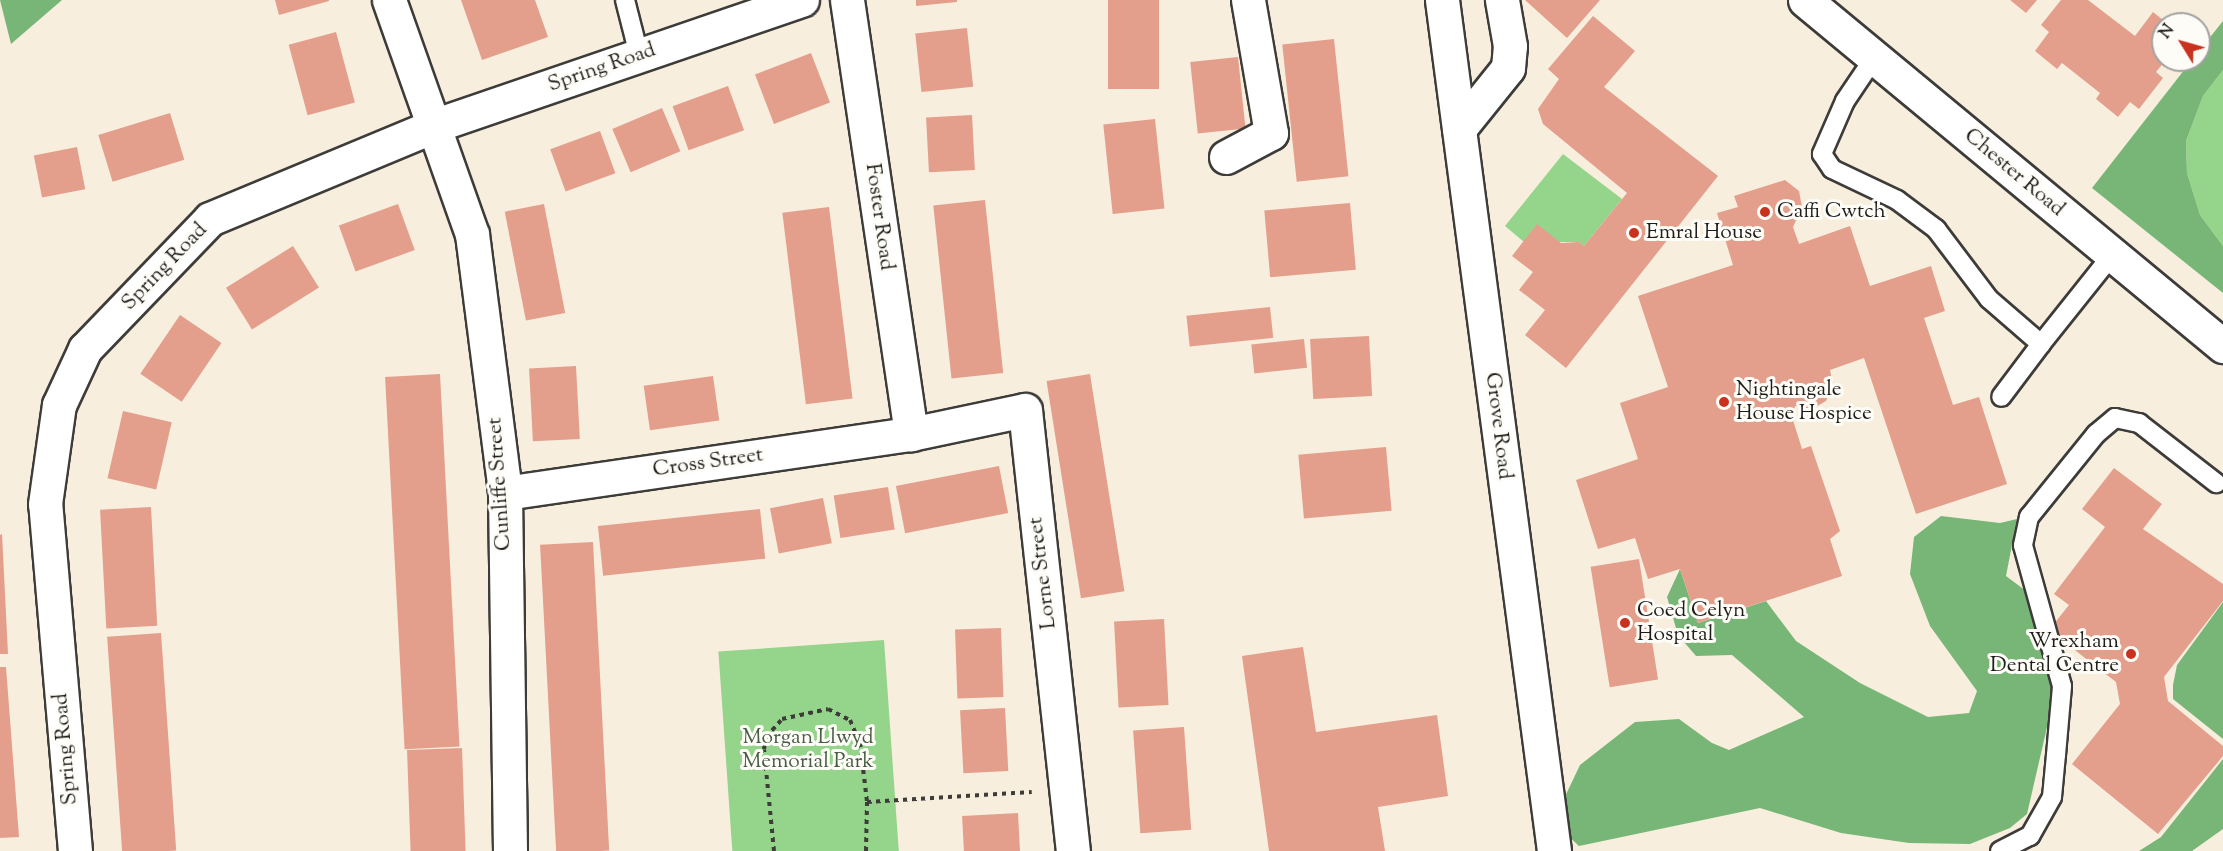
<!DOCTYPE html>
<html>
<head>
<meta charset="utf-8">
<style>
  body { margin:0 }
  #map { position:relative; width:2223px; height:851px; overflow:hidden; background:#f8eede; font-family:"Sorts Mill Goudy",serif }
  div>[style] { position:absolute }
  .green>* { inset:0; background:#94d48b; transform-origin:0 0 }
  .forest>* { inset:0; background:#77b677 }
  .building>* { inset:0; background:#e39f8c; transform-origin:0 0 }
  .path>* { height:4px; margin-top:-2px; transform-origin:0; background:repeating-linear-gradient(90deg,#3d3c39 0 4.5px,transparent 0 9px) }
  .roads { filter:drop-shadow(2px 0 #3d3c39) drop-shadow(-2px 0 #3d3c39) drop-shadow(0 2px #3d3c39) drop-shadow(0 -2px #3d3c39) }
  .service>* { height:18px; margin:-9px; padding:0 9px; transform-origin:9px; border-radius:9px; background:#fff }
  .minor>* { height:33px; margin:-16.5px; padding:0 16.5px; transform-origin:16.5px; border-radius:16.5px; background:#fff }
  .tertiary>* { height:33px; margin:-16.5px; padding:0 16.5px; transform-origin:16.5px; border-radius:16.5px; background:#fff }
  .primary>* { height:33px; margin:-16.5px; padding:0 16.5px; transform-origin:16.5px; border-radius:16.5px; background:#fff }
  .dots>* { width:16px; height:16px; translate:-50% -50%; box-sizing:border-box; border:3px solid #fdfcf7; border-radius:50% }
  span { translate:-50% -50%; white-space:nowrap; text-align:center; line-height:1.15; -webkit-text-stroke:6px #fdfcf7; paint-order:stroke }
  .street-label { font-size:21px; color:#1c1c1c }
  .poi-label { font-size:21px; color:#1c1c1c }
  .left { translate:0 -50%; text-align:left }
  .right { translate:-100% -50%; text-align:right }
  .park-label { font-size:21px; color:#465c43 }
  .north { position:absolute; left:2151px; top:12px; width:60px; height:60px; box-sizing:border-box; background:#fdfcf7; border:2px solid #a3a29f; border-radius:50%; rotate:307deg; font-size:16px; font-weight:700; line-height:24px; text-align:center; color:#1c1c1c }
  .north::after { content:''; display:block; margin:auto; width:21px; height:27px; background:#c8321e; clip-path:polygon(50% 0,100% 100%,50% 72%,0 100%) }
</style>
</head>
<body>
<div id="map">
  <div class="green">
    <i style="clip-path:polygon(2223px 70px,2223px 246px,2200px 215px,2187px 173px,2186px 141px,2203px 96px)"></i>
    <i style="clip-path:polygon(1563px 154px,1622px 199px,1584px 246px,1579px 242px,1524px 242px,1505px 226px)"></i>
    <i style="left:884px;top:640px;width:212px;height:166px;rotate:86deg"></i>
  </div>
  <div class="forest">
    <i style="clip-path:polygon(0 0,62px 0,11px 44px)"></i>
    <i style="clip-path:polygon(2223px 21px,2223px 70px,2203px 96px,2186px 141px,2187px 173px,2200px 215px,2223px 246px,2223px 293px,2092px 188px,2192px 60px,2199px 60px,2199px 51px)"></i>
    <i style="clip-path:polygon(1941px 516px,2000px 523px,2017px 519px,2006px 576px,2030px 594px,2057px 684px,2027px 814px,2010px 828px,1970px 844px,1909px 843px,1841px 833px,1760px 808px,1579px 846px,1565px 833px,1560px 807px,1580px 765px,1635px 722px,1679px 719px,1712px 743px,1729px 750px,1804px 717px,1732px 655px,1696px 656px,1678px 635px,1667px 597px,1680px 569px,1698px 623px,1766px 601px,1796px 641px,1860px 683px,1928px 717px,1969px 713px,1977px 691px,1930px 626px,1910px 574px,1914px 537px)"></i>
    <i style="clip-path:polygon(2223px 602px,2223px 739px,2173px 699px,2173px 685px,2177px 665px)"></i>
    <i style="clip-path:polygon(2223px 759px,2223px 829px,2192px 851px,2139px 851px,2161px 837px)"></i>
  </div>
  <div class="building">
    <i style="clip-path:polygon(275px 0,329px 0,329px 1px,279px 15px)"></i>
    <i style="clip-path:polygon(461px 0,535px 0,548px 37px,482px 60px)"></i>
    <i style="clip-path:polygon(916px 0,957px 0,957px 2px,916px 6px)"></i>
    <i style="left:1108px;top:0;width:51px;height:89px"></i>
    <i style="clip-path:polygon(1525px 0,1600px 0,1567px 38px)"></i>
    <i style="clip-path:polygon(2010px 0,2037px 0,2026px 13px)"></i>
    <i style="clip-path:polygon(2061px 0,2088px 0,2135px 36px,2153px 12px,2168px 24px,2163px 24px,2163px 46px,2156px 55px,2165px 61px,2156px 72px,2163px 78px,2139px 109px,2130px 102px,2118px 117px,2096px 99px,2100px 93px,2062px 63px,2057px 69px,2035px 51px,2049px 32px,2041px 25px)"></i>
    <i style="clip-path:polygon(1593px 16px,1635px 51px,1604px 87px,1718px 176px,1566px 368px,1525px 335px,1545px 310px,1519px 290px,1533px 272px,1512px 256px,1537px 224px,1561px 243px,1579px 242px,1584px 246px,1627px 193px,1543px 124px,1538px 109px,1559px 79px,1548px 69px)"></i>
    <i style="left:967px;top:28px;width:59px;height:52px;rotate:84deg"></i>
    <i style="left:336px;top:32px;width:73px;height:49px;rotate:75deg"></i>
    <i style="left:1334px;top:39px;width:138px;height:52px;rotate:84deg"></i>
    <i style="left:811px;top:53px;width:53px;height:60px;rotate:69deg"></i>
    <i style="left:1238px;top:57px;width:72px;height:48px;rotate:84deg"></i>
    <i style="left:728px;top:86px;width:47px;height:59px;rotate:70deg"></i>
    <i style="left:662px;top:108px;width:47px;height:54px;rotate:67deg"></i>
    <i style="left:170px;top:113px;width:49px;height:75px;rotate:73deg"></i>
    <i style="left:972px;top:115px;width:55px;height:46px;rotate:87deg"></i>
    <i style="left:1155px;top:119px;width:90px;height:52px;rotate:84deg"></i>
    <i style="left:600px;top:131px;width:45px;height:53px;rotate:70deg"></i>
    <i style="left:77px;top:147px;width:43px;height:44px;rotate:79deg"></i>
    <i style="clip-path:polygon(1785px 180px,1799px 191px,1802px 207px,1793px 227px,1799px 244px,1850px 226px,1870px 286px,1931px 266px,1945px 311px,1924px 318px,1953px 405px,1979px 397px,2007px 484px,1916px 514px,1864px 358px,1830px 370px,1833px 385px,1826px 401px,1812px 409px,1795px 406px,1792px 417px,1802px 449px,1811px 446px,1840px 531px,1830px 539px,1842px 576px,1698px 623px,1680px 569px,1648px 579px,1635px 538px,1598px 549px,1576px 480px,1638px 459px,1620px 403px,1668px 387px,1638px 296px,1733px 265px,1717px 213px,1738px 207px,1734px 196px)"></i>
    <i style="left:985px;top:200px;width:174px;height:52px;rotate:84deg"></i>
    <i style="left:1350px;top:203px;width:67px;height:86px;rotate:85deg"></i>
    <i style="left:398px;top:204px;width:49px;height:63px;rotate:70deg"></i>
    <i style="left:544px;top:204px;width:111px;height:40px;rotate:79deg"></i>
    <i style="left:829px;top:207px;width:193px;height:47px;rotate:83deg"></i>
    <i style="left:293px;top:246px;width:49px;height:79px;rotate:58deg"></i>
    <i style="left:1270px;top:307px;width:31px;height:84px;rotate:84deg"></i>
    <i style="left:180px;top:315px;width:50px;height:71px;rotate:34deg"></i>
    <i style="left:1369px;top:336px;width:60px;height:59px;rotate:87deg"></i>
    <i style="left:1304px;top:339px;width:29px;height:53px;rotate:84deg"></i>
    <i style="left:576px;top:366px;width:73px;height:47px;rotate:87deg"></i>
    <i style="left:440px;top:374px;width:373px;height:55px;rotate:87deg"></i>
    <i style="left:1090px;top:374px;width:220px;height:44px;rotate:81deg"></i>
    <i style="left:713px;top:376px;width:45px;height:70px;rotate:82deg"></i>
    <i style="left:123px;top:411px;width:50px;height:69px;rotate:13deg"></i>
    <i style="left:1386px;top:447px;width:64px;height:88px;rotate:85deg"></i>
    <i style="left:999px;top:466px;width:48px;height:105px;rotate:79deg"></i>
    <i style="clip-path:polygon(2114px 468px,2162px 504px,2143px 529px,2223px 584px,2223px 601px,2164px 677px,2168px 701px,2223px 746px,2223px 756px,2158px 834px,2072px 764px,2120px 704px,2116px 682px,2049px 630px,2069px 605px,2054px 594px,2105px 527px,2082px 509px)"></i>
    <i style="left:888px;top:487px;width:43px;height:55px;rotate:81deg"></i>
    <i style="left:823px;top:498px;width:46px;height:54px;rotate:79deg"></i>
    <i style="left:151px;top:507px;width:119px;height:51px;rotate:87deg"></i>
    <i style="left:760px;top:509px;width:50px;height:163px;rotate:84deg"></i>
    <i style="clip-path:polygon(2px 534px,8px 654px,0 654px,0 535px)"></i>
    <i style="left:593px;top:542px;width:309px;height:53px;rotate:87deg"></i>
    <i style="left:1639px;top:559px;width:122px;height:49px;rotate:81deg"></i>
    <i style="left:1164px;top:619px;width:86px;height:50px;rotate:87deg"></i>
    <i style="left:1001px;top:628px;width:69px;height:46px;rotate:88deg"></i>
    <i style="left:161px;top:633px;width:218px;height:54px;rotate:86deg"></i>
    <i style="clip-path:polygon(1303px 647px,1316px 732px,1437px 715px,1448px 796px,1378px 807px,1385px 851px,1269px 851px,1242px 656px)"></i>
    <i style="clip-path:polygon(0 667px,6px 667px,19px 837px,0 838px)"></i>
    <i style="left:1005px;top:708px;width:63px;height:45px;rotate:87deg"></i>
    <i style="left:1184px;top:727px;width:103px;height:51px;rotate:86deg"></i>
    <i style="left:462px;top:748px;width:103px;height:55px;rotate:88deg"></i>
    <i style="left:1018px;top:813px;width:38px;height:56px;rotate:87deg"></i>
  </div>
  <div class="path">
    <i style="left:774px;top:851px;width:102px;rotate:-95.6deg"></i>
    <i style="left:764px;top:749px;width:12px;rotate:-81deg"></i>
    <i style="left:766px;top:737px;width:24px;rotate:-48deg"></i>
    <i style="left:782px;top:719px;width:47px;rotate:-12.3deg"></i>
    <i style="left:828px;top:709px;width:25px;rotate:27deg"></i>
    <i style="left:850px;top:720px;width:25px;rotate:67deg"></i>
    <i style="left:860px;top:743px;width:59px;rotate:83.2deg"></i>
    <i style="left:866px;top:851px;width:49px;rotate:-88.8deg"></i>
    <i style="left:867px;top:802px;width:165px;rotate:-3.5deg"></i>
  </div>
  <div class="roads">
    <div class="service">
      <i style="left:625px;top:0;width:57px;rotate:75.7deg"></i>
      <i style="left:1874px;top:58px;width:52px;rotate:124deg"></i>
      <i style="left:1845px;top:101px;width:58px;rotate:113.5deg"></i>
      <i style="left:1822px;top:154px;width:18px;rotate:56deg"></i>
      <i style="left:1832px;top:169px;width:72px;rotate:25.5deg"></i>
      <i style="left:1897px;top:200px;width:49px;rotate:36.6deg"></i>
      <i style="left:1936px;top:229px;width:88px;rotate:52.9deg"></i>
      <i style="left:1989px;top:299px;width:69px;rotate:40.9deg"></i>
      <i style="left:2041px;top:344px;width:66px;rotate:127deg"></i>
      <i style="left:2041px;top:344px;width:114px;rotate:-51.4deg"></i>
      <i style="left:2000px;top:851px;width:34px;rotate:-27deg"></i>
      <i style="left:2030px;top:836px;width:45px;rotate:-60.6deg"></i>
      <i style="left:2052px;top:797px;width:42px;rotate:-84.6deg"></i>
      <i style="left:2056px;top:755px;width:69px;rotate:-85deg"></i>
      <i style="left:2062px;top:686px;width:146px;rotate:-105.5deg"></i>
      <i style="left:2023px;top:545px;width:29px;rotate:-78deg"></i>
      <i style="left:2029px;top:517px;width:107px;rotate:-51.1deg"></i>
      <i style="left:2096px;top:434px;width:25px;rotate:-40deg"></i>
      <i style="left:2115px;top:418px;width:25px;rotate:12deg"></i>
      <i style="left:2139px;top:423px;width:98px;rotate:37.9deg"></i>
    </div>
    <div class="minor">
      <i style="left:389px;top:0;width:248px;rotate:70.5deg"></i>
      <i style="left:472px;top:234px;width:261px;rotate:82.7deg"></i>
      <i style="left:505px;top:493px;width:358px;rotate:89.2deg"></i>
      <i style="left:847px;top:0;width:439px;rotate:81.6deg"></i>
      <i style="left:1459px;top:129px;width:78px;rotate:-51.2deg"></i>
      <i style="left:1508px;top:68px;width:22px;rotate:-85deg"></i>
      <i style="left:1510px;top:46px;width:47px;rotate:-99.9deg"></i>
      <i style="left:1226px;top:157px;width:51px;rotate:-28.1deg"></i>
      <i style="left:1271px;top:133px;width:135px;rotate:-99.8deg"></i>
      <i style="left:505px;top:493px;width:410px;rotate:-8.3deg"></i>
      <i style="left:911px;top:434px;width:116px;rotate:-11.9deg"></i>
      <i style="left:1025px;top:410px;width:444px;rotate:83.8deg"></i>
      <i style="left:75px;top:851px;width:348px;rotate:-94.9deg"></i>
      <i style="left:45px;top:504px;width:100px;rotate:-82deg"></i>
      <i style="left:59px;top:405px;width:62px;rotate:-65.1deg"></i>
      <i style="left:85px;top:349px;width:180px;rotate:-46.1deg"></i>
      <i style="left:210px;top:219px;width:242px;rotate:-22.6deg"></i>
      <i style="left:433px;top:126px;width:390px;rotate:-18.9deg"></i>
    </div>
    <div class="tertiary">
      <i style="left:1442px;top:0;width:858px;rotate:82.5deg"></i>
    </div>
    <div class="primary">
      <i style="left:1805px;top:0;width:543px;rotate:39.62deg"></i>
    </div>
  </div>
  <div class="dots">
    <i style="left:1765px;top:212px;background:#c8321e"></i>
    <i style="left:1634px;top:233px;background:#c8321e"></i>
    <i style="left:1724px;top:402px;background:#c8321e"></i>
    <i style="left:1625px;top:623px;background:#c8321e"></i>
    <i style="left:2131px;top:654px;background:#c8321e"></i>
  </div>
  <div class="street-label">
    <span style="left:602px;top:68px;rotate:-19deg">Spring Road</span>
    <span style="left:2014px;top:173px;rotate:40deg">Chester Road</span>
    <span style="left:879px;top:217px;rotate:82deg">Foster Road</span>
    <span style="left:165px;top:267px;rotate:-46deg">Spring Road</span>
    <span style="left:1498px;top:426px;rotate:83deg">Grove Road</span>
    <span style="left:708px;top:463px;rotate:-8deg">Cross Street</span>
    <span style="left:500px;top:484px;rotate:-94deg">Cunliffe Street</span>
    <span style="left:1043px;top:573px;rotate:-97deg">Lorne Street</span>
    <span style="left:66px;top:749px;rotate:-95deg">Spring Road</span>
  </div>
  <div class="poi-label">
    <span class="left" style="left:1777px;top:212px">Caffi Cwtch</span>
    <span class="left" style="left:1646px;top:233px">Emral House</span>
    <span class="left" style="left:1736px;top:402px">Nightingale<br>House Hospice</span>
    <span class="left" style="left:1637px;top:623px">Coed Celyn<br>Hospital</span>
    <span class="right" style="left:2119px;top:654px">Wrexham<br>Dental Centre</span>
  </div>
  <div class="park-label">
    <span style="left:808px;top:750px">Morgan Llwyd<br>Memorial Park</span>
  </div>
  <div class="north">N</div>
</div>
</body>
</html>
